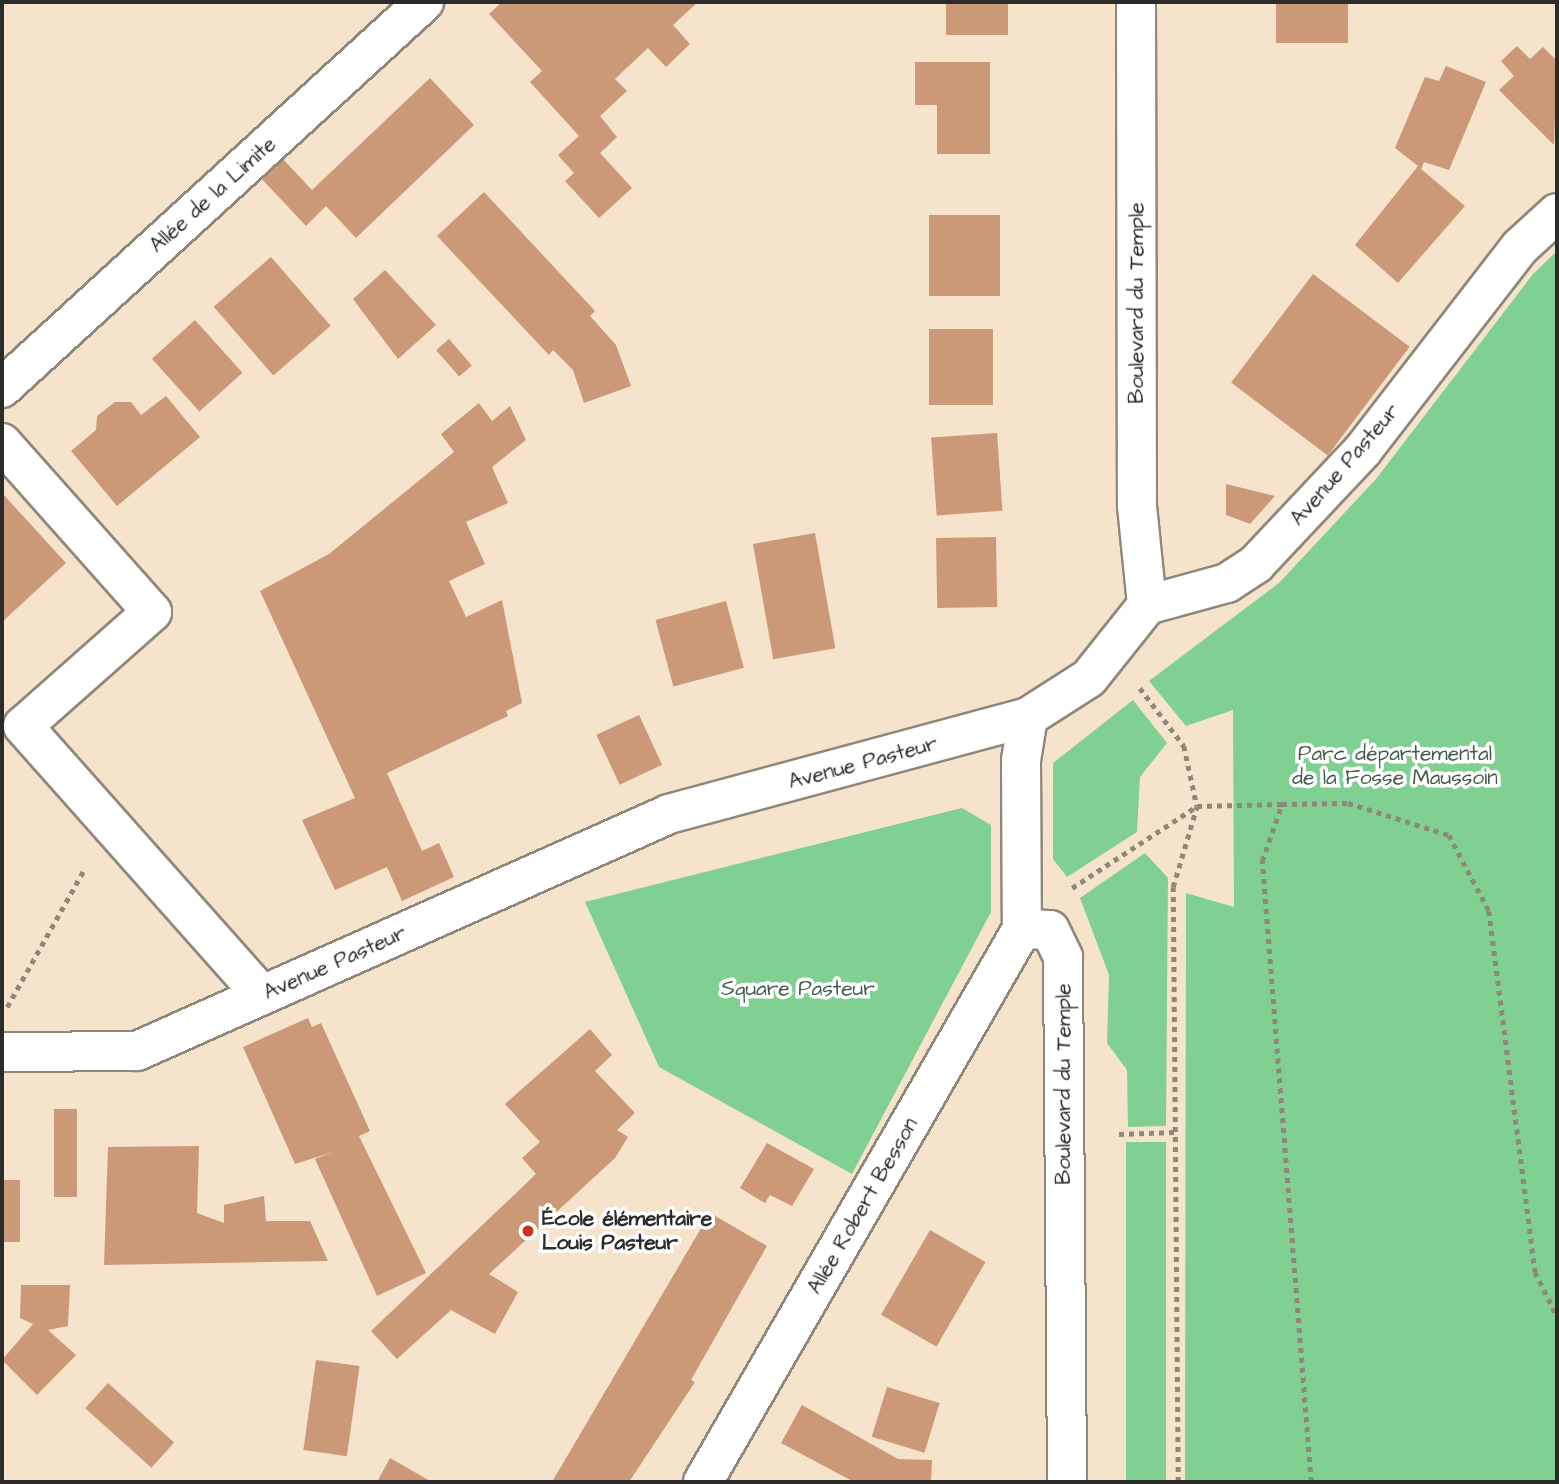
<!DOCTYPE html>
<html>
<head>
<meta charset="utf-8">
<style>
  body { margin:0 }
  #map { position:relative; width:1559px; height:1484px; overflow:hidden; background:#f6e3cb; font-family:"Architects Daughter",sans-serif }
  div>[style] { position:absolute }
  .green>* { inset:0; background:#80d191; transform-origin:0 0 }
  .building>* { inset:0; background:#cb9977; transform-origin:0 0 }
  .path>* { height:4.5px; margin-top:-2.25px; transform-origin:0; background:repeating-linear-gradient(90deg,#90877b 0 5px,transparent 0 10px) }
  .roads { filter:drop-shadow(2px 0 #90877b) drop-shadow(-2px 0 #90877b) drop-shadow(0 2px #90877b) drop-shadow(0 -2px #90877b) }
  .minor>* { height:38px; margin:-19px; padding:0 19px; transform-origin:19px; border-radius:19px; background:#fff }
  .dots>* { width:19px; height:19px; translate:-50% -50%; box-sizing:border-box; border:4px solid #fff; border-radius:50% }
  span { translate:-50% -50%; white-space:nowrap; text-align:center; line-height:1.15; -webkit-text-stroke:7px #fff; paint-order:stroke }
  .street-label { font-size:21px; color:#2b2b2b }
  .park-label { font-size:21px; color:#445d4a }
  .poi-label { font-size:21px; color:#2b2b2b; font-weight:700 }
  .left { translate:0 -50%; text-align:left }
  .frame { position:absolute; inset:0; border:4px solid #2b2b2b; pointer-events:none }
</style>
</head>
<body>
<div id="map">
  <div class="green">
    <i style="clip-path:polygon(1557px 251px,1557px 1482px,1185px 1482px,1186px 893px,1234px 907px,1233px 710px,1186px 726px,1149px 681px,1279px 583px,1376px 479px,1533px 274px)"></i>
    <i style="clip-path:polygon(1133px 700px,1167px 743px,1140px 777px,1137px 832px,1067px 877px,1053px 859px,1053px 763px)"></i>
    <i style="clip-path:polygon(962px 808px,991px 825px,991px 912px,852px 1174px,659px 1067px,585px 902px)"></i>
    <i style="clip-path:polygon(1145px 853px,1168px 878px,1166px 1126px,1128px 1127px,1127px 1070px,1107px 1043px,1109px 975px,1080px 898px)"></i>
    <i style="left:1166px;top:1142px;width:340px;height:40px;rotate:90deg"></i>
  </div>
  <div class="building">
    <i style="clip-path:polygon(502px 2px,698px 2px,673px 25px,690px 44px,666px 67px,648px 48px,615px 79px,627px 91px,600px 116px,617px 137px,600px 153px,632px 188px,599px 218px,565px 181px,574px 173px,558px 155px,579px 136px,530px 82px,542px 71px,489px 14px)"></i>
    <i style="left:946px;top:2px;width:62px;height:33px"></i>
    <i style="left:1276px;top:2px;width:72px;height:41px"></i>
    <i style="clip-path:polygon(1517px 46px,1530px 59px,1543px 47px,1557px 61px,1554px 145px,1499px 90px,1514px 76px,1501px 61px)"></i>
    <i style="clip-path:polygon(915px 62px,990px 62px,990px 154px,937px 154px,937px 105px,915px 105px)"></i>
    <i style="clip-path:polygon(1446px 66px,1486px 82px,1449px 170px,1424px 162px,1421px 169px,1465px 206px,1398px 283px,1355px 245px,1418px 166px,1395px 148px,1425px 77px,1439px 81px)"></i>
    <i style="clip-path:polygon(430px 78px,474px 125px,356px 238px,326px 206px,306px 226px,260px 177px,281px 157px,312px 190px)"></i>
    <i style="clip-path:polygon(484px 192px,595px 311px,590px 316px,616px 345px,631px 386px,584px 403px,573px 370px,553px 350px,549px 355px,437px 236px)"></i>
    <i style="left:929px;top:215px;width:71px;height:81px"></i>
    <i style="left:271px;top:257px;width:91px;height:76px;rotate:49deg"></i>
    <i style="clip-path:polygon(385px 270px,436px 325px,398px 359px,353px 299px)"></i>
    <i style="left:1313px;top:274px;width:121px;height:136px;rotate:37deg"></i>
    <i style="left:195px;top:320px;width:71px;height:58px;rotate:48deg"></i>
    <i style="left:929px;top:329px;width:64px;height:76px"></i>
    <i style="left:449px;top:339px;width:35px;height:17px;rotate:49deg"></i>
    <i style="clip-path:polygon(166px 396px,200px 437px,117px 506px,71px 451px,96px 430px,97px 416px,115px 402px,131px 402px,141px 415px)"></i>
    <i style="clip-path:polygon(479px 403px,492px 421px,510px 406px,526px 440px,492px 467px,508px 503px,466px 522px,485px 564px,449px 581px,466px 617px,502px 600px,522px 703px,506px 711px,508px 716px,387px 773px,422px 851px,439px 843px,454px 877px,402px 901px,387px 867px,335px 890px,302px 820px,355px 798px,260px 591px,329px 554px,454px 452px,441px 434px)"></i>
    <i style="left:997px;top:433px;width:78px;height:66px;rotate:86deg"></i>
    <i style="clip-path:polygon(1226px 484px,1275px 496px,1250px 524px,1226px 515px)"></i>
    <i style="clip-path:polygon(2px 493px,66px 563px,2px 622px)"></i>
    <i style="left:815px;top:533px;width:117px;height:63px;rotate:80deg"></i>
    <i style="left:996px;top:537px;width:70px;height:60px;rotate:89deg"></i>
    <i style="left:726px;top:601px;width:69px;height:73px;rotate:75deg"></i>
    <i style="left:639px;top:715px;width:55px;height:47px;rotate:65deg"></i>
    <i style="clip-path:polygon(308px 1018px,312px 1027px,321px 1023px,370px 1131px,359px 1136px,426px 1273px,377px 1296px,315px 1159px,333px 1152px,295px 1164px,243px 1047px)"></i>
    <i style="clip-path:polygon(590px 1029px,612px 1055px,595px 1071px,635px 1113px,617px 1130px,628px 1137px,615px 1158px,489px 1274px,518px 1292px,495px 1334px,451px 1310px,397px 1359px,371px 1331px,536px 1174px,522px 1158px,540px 1142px,505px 1104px)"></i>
    <i style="left:54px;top:1109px;width:23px;height:88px"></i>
    <i style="clip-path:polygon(767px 1143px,814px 1169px,792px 1206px,770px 1195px,765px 1203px,740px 1188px)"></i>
    <i style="clip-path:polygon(199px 1146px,197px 1213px,224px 1223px,224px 1205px,264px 1196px,266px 1221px,310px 1221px,328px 1261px,104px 1265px,108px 1147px)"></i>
    <i style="left:2px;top:1180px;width:18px;height:62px"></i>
    <i style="clip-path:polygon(710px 1213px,767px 1246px,691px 1380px,695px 1382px,629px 1482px,552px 1482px)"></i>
    <i style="left:930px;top:1230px;width:64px;height:98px;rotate:30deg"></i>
    <i style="clip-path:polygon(21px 1285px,70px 1285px,68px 1326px,48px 1330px,76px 1355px,37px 1395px,2px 1360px,33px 1324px,20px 1318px)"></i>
    <i style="left:316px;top:1360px;width:44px;height:91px;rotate:8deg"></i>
    <i style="left:108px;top:1383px;width:89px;height:34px;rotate:42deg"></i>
    <i style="left:887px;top:1387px;width:55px;height:52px;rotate:17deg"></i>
    <i style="clip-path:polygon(802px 1405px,898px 1459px,932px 1460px,931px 1482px,854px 1482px,781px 1443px)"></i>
    <i style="clip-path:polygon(390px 1458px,432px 1482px,377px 1482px)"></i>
  </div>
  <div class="path">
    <i style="left:1140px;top:688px;width:73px;rotate:52.8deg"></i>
    <i style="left:1184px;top:746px;width:61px;rotate:77.8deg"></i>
    <i style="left:1197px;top:806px;width:85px;rotate:-1.3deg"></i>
    <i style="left:1072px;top:888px;width:148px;rotate:-33.2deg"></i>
    <i style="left:7px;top:1007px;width:159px;rotate:-60.7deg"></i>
    <i style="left:1119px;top:1134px;width:56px;rotate:-2deg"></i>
    <i style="left:1178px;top:1482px;width:595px;rotate:-90.48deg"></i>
    <i style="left:1173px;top:887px;width:84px;rotate:-73.5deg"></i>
    <i style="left:1311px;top:1482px;width:623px;rotate:-94.51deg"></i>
    <i style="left:1262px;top:861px;width:60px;rotate:-70.7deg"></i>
    <i style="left:1282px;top:804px;width:66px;rotate:-0.9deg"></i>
    <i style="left:1348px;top:803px;width:106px;rotate:17.6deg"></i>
    <i style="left:1449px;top:835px;width:86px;rotate:62.2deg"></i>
    <i style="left:1489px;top:911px;width:364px;rotate:82.7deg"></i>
    <i style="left:1535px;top:1272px;width:49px;rotate:63.4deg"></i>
  </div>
  <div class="roads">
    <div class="minor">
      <i style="left:1136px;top:2px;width:504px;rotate:89.89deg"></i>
      <i style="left:1137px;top:506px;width:100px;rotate:84.2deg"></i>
      <i style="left:2px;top:388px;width:572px;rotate:-42.45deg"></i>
      <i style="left:2px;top:443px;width:226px;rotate:48.4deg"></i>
      <i style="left:152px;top:612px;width:172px;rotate:138.5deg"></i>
      <i style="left:23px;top:726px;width:360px;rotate:48.4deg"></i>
      <i style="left:1028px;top:717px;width:44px;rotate:99.2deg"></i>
      <i style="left:1021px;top:760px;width:169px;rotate:89.7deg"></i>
      <i style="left:1022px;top:929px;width:28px;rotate:2deg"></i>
      <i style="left:1050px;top:930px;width:30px;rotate:64deg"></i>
      <i style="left:1063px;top:957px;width:525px;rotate:89.56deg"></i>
      <i style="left:2px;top:1052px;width:135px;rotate:-0.4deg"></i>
      <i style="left:137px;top:1051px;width:582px;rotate:-24.01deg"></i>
      <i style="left:669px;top:814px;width:372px;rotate:-15.1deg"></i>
      <i style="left:1028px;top:717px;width:72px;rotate:-32.6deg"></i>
      <i style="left:1089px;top:678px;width:93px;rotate:-51.5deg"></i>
      <i style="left:1147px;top:605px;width:83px;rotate:-15.4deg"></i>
      <i style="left:1227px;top:583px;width:35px;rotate:-33deg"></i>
      <i style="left:1256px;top:564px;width:156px;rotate:-46.8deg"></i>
      <i style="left:1363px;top:450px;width:257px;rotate:-52.3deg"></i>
      <i style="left:1520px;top:247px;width:50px;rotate:-42.6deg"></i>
      <i style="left:703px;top:1482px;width:638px;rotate:-60.02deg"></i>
    </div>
  </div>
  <div class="dots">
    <i style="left:528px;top:1231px;background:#c8321e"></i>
  </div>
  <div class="street-label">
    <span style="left:213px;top:195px;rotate:-42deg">Allée de la Limite</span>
    <span style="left:1137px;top:303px;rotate:-90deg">Boulevard du Temple</span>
    <span style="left:1345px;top:465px;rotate:-49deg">Avenue Pasteur</span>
    <span style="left:863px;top:763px;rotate:-15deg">Avenue Pasteur</span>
    <span style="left:335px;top:963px;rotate:-24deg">Avenue Pasteur</span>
    <span style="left:1064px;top:1084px;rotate:-90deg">Boulevard du Temple</span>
    <span style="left:863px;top:1206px;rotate:-60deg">Allée Robert Besson</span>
  </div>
  <div class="park-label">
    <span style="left:1395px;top:766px">Parc départemental<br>de la Fosse Maussoin</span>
    <span style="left:798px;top:989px">Square Pasteur</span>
  </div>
  <div class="poi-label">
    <span class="left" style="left:542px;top:1231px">École élémentaire<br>Louis Pasteur</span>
  </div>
  <div class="frame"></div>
</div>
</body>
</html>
